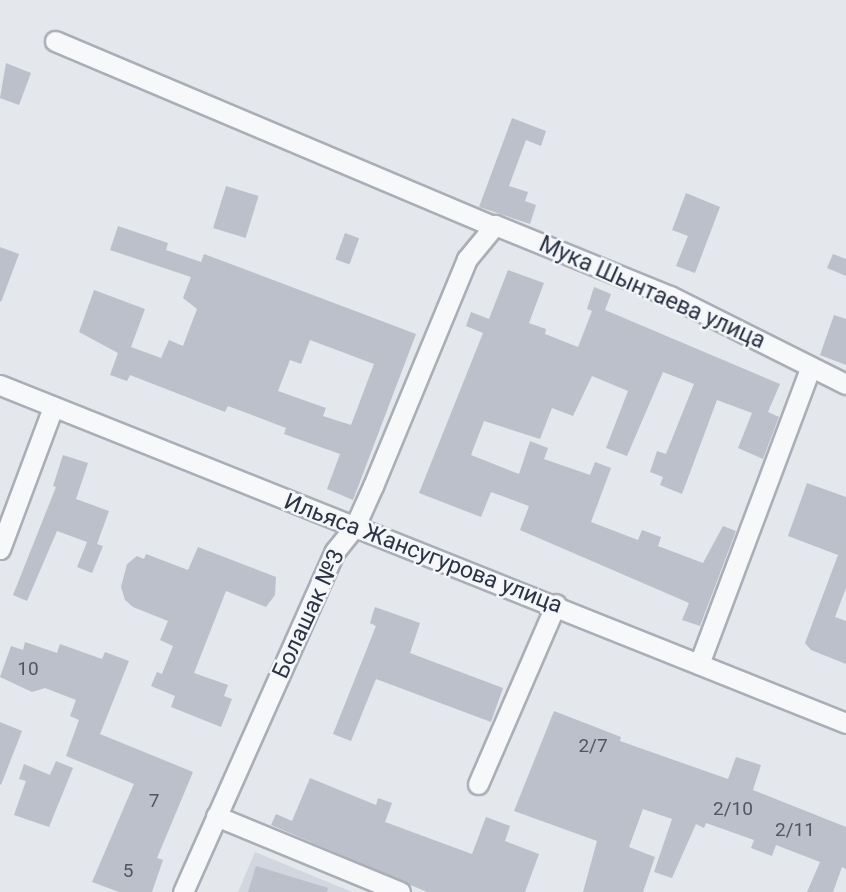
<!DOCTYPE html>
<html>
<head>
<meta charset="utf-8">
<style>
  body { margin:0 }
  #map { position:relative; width:846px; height:892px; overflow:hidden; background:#e4e7ec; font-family:Roboto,sans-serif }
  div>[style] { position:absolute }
  .built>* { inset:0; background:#d2d6de }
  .building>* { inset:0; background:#bbc0ca; transform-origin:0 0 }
  .roads { filter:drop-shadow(2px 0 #a9aeb7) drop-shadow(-2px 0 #a9aeb7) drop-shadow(0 2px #a9aeb7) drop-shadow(0 -2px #a9aeb7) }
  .street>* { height:19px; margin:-9.5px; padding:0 9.5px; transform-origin:9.5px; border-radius:9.5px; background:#f7f8fa }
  span { translate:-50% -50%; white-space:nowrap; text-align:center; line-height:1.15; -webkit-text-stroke:5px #f4f6f9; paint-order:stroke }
  .number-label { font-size:19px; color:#4f5766 }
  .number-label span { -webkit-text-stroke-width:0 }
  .street-label { font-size:23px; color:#2b3445 }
</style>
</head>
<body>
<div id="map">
  <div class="built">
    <i style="clip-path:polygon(255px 852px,352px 892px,238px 892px)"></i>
  </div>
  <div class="building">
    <i style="clip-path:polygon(6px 63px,31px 73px,19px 105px,0 98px)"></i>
    <i style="clip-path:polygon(512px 118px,546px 131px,541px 146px,526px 140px,509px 186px,528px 192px,525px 201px,536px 205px,530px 224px,479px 207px)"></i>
    <i style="left:226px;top:186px;width:34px;height:44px;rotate:17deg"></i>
    <i style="clip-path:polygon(686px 193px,720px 207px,695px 273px,676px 266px,688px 236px,672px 230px)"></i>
    <i style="clip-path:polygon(evenodd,118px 226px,168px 243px,166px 250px,201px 262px,204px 254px,416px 334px,353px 500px,327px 489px,340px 454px,284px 434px,286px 428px,228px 406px,225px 412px,130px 375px,127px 381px,110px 375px,118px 353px,79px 332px,94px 290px,145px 309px,131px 347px,161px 358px,169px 340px,183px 346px,197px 309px,183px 298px,191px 277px,110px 250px,118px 226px,310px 340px,374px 364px,351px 425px,323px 416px,326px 408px,278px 391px,290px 360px,301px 364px,310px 340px)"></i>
    <i style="left:345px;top:233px;width:15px;height:28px;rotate:20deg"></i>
    <i style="clip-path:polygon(0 247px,19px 254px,1px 302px,0 301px)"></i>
    <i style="clip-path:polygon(833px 254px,846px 259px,846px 276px,827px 268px)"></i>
    <i style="clip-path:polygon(508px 270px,544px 283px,529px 323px,546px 329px,545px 334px,578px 347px,592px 311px,587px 309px,594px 287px,611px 294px,605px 310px,780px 384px,768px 412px,779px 417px,763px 459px,738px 448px,752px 413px,717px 400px,682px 494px,660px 485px,663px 477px,650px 472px,657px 451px,666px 454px,694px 384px,663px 372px,627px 456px,606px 448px,628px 391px,592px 376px,573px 416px,552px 408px,540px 439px,484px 421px,471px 455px,519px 474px,530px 441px,548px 448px,544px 459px,590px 475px,595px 462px,611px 468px,591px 522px,638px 540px,642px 530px,661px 537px,658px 546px,703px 563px,723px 526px,736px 531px,700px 626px,682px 620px,689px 603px,520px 530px,529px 506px,491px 492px,481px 517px,419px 493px,483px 333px,466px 326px,471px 312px,489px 319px)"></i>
    <i style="clip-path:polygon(834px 315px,846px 319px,846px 365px,820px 355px)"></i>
    <i style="clip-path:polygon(63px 455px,88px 463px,76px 499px,109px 511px,97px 544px,103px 546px,92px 573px,77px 567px,87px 542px,57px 531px,27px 601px,13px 595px,56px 487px,53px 486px)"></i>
    <i style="clip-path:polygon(807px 483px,846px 497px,846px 588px,835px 617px,846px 621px,846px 664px,811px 650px,805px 643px,838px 555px,788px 536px)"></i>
    <i style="clip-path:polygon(198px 547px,276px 577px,275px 595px,266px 607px,226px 591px,194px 673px,228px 685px,224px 696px,232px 699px,221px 727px,171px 707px,175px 696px,151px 686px,157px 672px,162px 674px,173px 646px,160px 640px,168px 621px,133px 607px,125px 600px,121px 587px,127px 564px,137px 556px,144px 559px,146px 554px,188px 570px)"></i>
    <i style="clip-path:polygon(375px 607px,420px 623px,410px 653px,503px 688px,491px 722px,376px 679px,351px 741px,333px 734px,376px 626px,370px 623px)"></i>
    <i style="clip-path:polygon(25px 642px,57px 653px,60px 644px,102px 659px,105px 652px,129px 661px,100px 734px,193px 772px,157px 858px,163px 860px,152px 892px,119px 892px,92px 882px,134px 784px,66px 756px,79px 720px,70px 716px,76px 700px,45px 688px,32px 692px,0 677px,11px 646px,23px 650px)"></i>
    <i style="clip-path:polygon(554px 711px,621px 737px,620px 741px,728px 779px,736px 757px,761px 765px,753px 790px,846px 827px,846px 869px,842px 867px,833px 892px,807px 892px,820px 862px,776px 845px,772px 856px,751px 848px,754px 840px,706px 823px,704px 828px,696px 824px,672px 878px,654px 872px,672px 819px,643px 809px,629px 847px,655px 857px,643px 892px,583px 892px,597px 841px,514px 811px)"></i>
    <i style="clip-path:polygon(0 722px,22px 731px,1px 785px,0 784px)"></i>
    <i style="clip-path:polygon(56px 761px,73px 768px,49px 827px,14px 815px,26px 781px,19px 779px,24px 764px,50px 775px)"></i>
    <i style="clip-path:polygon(310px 778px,376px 805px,378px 798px,392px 803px,385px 822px,472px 854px,486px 817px,510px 826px,505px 841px,539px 854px,525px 892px,427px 892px,271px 825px,276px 814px,292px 821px)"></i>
    <i style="clip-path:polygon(256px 866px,328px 888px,327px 892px,248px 892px)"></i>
  </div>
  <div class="roads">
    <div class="street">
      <i style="left:55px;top:41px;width:476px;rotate:22.9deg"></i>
      <i style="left:0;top:385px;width:911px;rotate:21.78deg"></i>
      <i style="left:0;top:549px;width:152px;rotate:-69.5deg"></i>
      <i style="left:699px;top:664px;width:315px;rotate:-69.4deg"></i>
      <i style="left:478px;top:784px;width:196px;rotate:-66.6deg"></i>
      <i style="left:216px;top:816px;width:199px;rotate:22.4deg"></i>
      <i style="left:183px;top:892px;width:373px;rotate:-66deg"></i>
      <i style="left:335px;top:551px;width:32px;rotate:-51deg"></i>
      <i style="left:355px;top:526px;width:44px;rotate:-65.8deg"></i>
      <i style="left:373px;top:486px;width:246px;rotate:-67.5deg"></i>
      <i style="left:467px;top:259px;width:44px;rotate:-50.5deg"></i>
      <i style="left:495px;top:225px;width:189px;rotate:22.1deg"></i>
      <i style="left:670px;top:296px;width:197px;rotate:26.6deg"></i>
    </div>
  </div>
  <div class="number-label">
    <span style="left:28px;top:669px">10</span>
    <span style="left:593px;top:746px">2/7</span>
    <span style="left:154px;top:801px">7</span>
    <span style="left:733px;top:809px">2/10</span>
    <span style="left:795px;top:830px">2/11</span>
    <span style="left:128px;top:871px">5</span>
  </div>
  <div class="street-label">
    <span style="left:652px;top:293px;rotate:24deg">Мука Шынтаева улица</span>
    <span style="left:423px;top:554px;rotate:21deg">Ильяса Жансугурова улица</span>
    <span style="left:309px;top:614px;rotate:-65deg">Болашак №3</span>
  </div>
</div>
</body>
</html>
